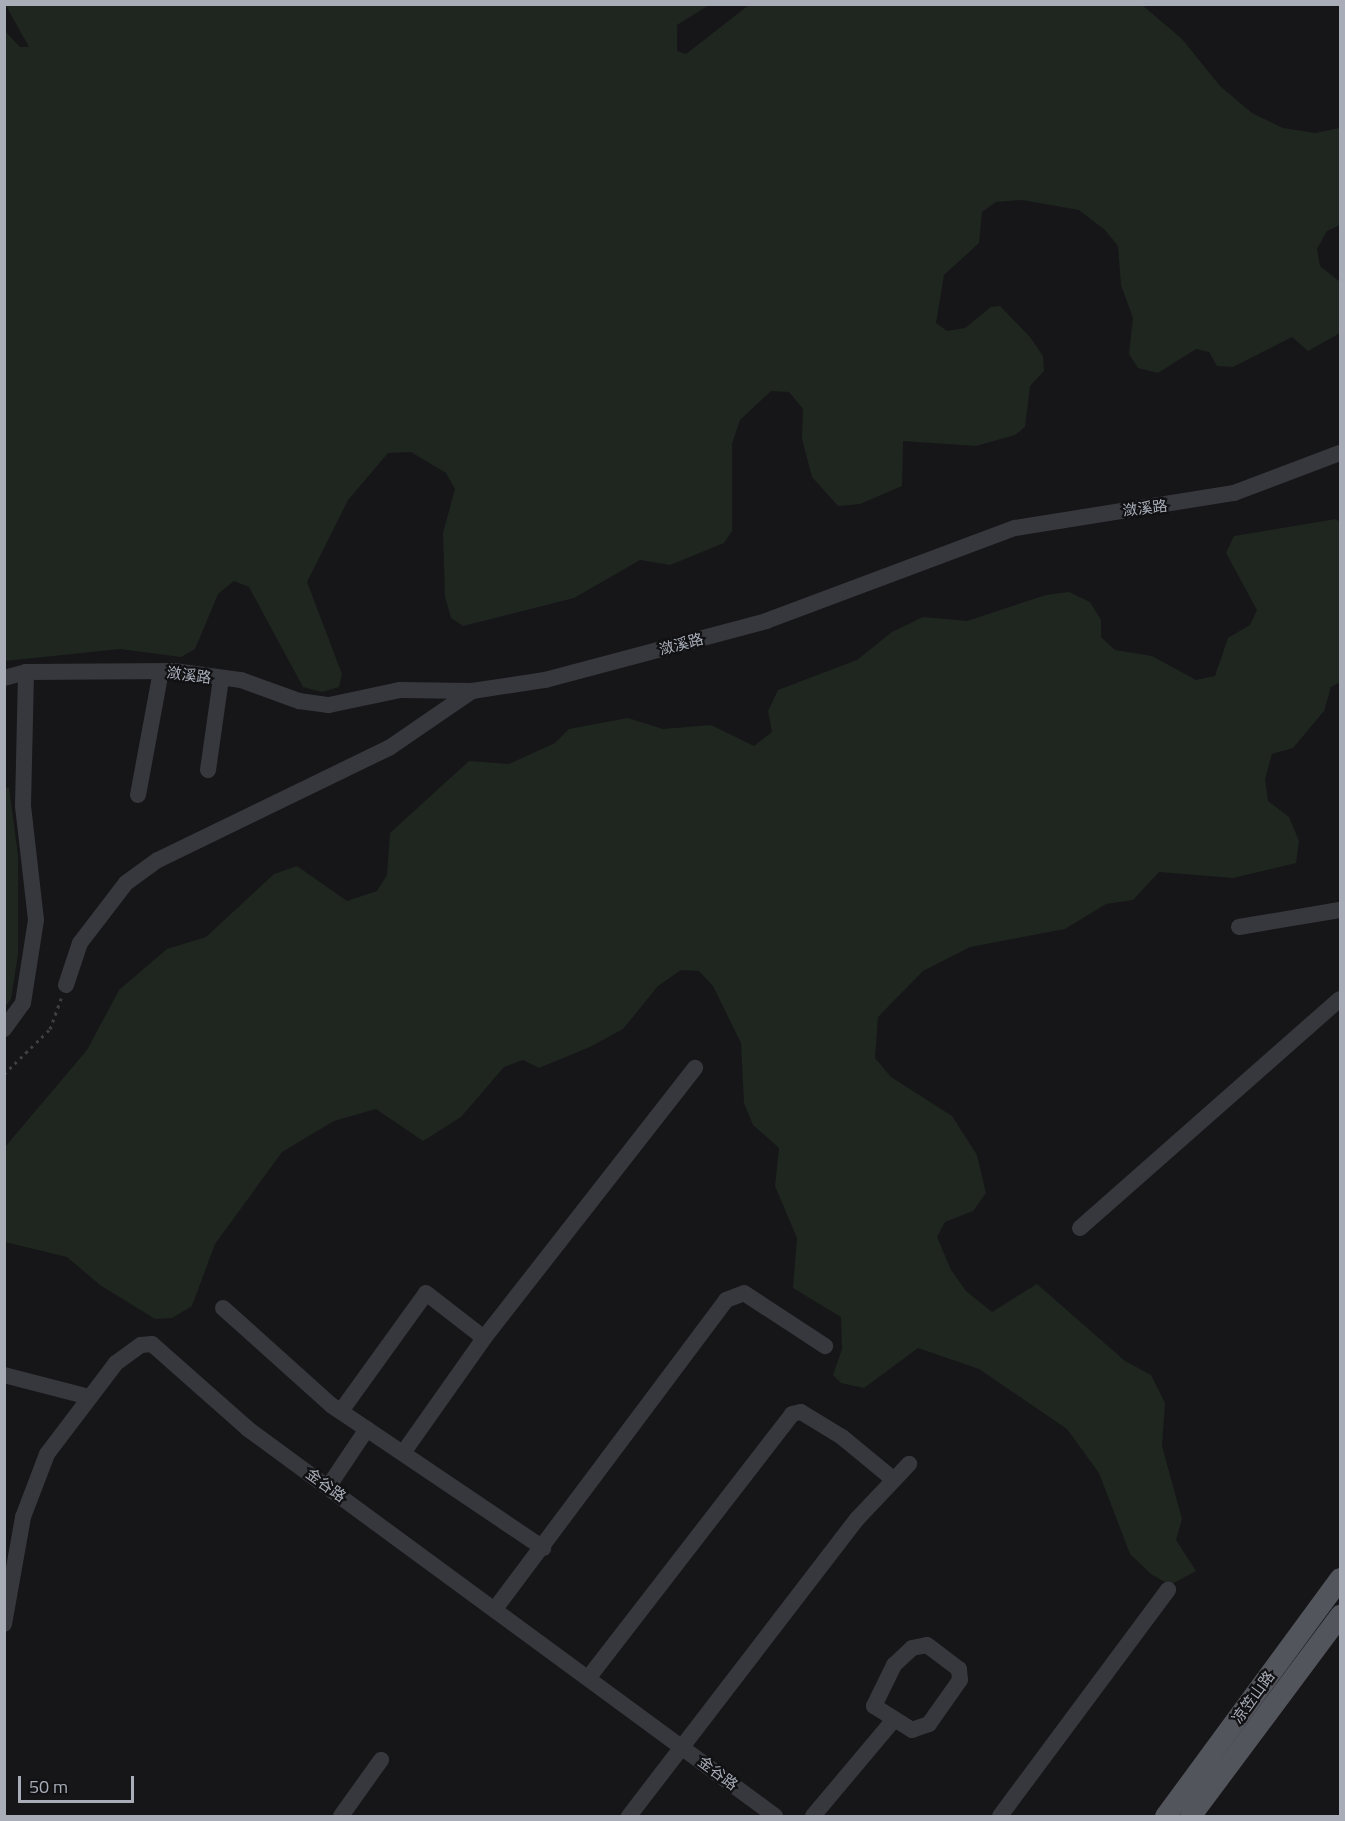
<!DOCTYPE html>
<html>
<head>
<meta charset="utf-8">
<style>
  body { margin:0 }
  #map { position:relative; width:1345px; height:1821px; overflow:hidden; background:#161618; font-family:"Titillium Web","Noto Sans SC",sans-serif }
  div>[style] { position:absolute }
  .green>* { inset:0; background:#1e261f }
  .path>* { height:3px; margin-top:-1.5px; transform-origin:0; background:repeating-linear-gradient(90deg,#3d3f44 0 3px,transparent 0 7.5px) }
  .minor>* { height:16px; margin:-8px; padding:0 8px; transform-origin:8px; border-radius:8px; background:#37383d }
  .major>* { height:21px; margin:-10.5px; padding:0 10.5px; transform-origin:10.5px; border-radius:10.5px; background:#53555c }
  span { translate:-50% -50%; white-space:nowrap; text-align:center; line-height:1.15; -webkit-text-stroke:4.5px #111113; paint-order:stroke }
  .street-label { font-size:15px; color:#a8adb8 }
  .frame { position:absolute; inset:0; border:6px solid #a8adb8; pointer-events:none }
  .scale { position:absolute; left:18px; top:1776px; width:116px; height:27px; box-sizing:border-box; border:3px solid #a8adb8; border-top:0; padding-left:8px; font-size:18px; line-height:21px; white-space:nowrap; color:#a8adb8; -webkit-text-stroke:4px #111113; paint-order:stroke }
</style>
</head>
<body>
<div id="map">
  <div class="green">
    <i style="clip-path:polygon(5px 4px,709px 5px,677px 25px,677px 51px,686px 54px,749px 5px,1142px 5px,1182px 39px,1220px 86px,1252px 113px,1283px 128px,1315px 133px,1340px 128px,1340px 225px,1327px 231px,1317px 249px,1320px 266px,1340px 282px,1340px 333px,1308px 351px,1292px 337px,1233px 367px,1217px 366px,1209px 352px,1196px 349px,1158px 373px,1138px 368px,1129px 354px,1133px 318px,1121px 285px,1118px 246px,1105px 230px,1079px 210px,1022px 200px,996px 202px,982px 212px,979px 243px,944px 275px,936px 323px,947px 331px,965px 328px,991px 307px,1000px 306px,1030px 337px,1043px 356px,1044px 371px,1030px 386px,1025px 427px,1015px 435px,976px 446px,903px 441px,902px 486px,860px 504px,838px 506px,812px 477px,802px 439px,803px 409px,789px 392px,771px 391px,740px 420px,732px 444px,732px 531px,724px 543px,670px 565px,640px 560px,574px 598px,463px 626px,451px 618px,445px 597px,443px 533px,455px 489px,446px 473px,411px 452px,388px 453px,348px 500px,307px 582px,342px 674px,339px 687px,322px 692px,303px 687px,249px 587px,234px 581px,218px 594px,195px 649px,181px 657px,120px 649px,5px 661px,5px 31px,20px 47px,29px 47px)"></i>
    <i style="clip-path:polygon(1336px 519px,1340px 522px,1340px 682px,1331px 687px,1324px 711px,1293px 748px,1272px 754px,1265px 779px,1268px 801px,1289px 817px,1299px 841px,1296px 863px,1233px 878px,1159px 872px,1133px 900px,1106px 904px,1065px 929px,970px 947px,923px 971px,878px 1017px,875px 1058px,891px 1077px,952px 1116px,977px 1155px,986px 1193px,973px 1211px,945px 1222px,937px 1237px,951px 1270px,966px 1291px,992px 1312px,1037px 1284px,1125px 1361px,1151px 1375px,1165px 1403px,1162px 1446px,1182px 1519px,1176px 1540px,1196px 1571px,1170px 1585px,1151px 1574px,1130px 1554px,1099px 1473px,1067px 1429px,979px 1369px,918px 1348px,864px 1388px,841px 1383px,833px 1375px,842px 1349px,841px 1317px,793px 1288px,797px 1238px,775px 1186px,779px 1148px,753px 1125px,744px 1103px,741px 1043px,713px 986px,699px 971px,681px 970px,658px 986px,623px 1029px,590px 1047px,539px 1068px,523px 1060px,504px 1067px,461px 1117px,423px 1141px,376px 1109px,334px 1121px,282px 1152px,215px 1244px,192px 1306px,172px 1318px,155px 1319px,100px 1285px,67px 1257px,5px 1242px,5px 1147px,87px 1050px,119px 990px,167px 949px,206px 937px,274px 874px,297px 866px,347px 901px,377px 891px,387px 875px,390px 833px,469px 761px,509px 764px,555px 743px,569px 729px,628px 718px,663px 729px,711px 725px,754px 746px,772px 732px,768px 711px,778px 690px,857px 660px,892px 632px,923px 617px,967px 621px,1046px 595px,1069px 592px,1090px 602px,1101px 620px,1101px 637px,1115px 650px,1152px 656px,1196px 680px,1215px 676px,1228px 638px,1250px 625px,1257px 610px,1226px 553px,1234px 536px)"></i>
    <i style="clip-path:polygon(5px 787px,9px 788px,18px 855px,18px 954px,11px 999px,5px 1007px)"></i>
  </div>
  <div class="path">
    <i style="left:4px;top:1074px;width:64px;rotate:-44.4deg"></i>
    <i style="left:50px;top:1029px;width:33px;rotate:-70deg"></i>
  </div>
  <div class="minor">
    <i style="left:4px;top:678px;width:23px;rotate:-15deg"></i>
    <i style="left:26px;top:672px;width:148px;rotate:-0.4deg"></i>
    <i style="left:174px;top:671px;width:68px;rotate:7.7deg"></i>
    <i style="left:241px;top:680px;width:62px;rotate:19.9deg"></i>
    <i style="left:299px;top:701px;width:30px;rotate:8deg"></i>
    <i style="left:329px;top:705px;width:73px;rotate:-11.9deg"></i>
    <i style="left:400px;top:690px;width:72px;rotate:0.8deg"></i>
    <i style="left:472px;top:691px;width:74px;rotate:-8.6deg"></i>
    <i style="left:545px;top:680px;width:229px;rotate:-14.9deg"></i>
    <i style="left:766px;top:621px;width:266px;rotate:-20.5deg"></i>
    <i style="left:1015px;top:528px;width:222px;rotate:-9.1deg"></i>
    <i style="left:1234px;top:493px;width:113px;rotate:-20.7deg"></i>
    <i style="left:208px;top:770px;width:92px;rotate:-81.9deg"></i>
    <i style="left:138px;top:795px;width:126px;rotate:-79.5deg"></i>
    <i style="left:1239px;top:927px;width:102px;rotate:-9.6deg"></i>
    <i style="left:66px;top:985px;width:44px;rotate:-71.6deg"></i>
    <i style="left:80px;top:943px;width:76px;rotate:-52.5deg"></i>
    <i style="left:126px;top:883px;width:39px;rotate:-36deg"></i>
    <i style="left:158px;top:860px;width:257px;rotate:-25.9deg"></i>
    <i style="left:389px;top:748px;width:101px;rotate:-34.5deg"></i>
    <i style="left:4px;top:1029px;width:32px;rotate:-54deg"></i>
    <i style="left:23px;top:1003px;width:84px;rotate:-81.1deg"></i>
    <i style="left:36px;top:920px;width:115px;rotate:-96.5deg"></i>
    <i style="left:23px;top:806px;width:134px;rotate:-88.7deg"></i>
    <i style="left:1080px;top:1228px;width:346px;rotate:-41.4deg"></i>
    <i style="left:223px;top:1308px;width:145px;rotate:41.9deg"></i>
    <i style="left:331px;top:1405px;width:256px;rotate:34deg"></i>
    <i style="left:4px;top:1375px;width:88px;rotate:14.5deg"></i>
    <i style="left:341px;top:1411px;width:145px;rotate:-54.2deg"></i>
    <i style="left:426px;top:1293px;width:73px;rotate:37.8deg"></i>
    <i style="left:403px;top:1453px;width:141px;rotate:-54.8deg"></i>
    <i style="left:484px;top:1338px;width:343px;rotate:-52deg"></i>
    <i style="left:328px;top:1487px;width:70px;rotate:-56.1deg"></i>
    <i style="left:495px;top:1609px;width:386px;rotate:-53.2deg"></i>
    <i style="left:726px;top:1300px;width:19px;rotate:-21deg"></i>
    <i style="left:744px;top:1293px;width:97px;rotate:33.2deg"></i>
    <i style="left:4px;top:1624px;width:109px;rotate:-79.9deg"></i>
    <i style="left:23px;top:1517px;width:67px;rotate:-69.1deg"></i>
    <i style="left:47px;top:1454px;width:114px;rotate:-52.8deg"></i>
    <i style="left:116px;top:1363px;width:31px;rotate:-36deg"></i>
    <i style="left:141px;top:1345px;width:11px;rotate:-5deg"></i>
    <i style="left:152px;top:1344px;width:128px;rotate:41.5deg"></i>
    <i style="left:248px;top:1429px;width:654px;rotate:36.29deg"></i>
    <i style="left:927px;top:1645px;width:40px;rotate:37deg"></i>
    <i style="left:959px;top:1669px;width:11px;rotate:85deg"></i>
    <i style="left:960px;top:1680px;width:54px;rotate:125.2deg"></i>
    <i style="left:929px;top:1724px;width:18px;rotate:161deg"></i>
    <i style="left:912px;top:1730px;width:45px;rotate:-147.7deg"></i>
    <i style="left:874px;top:1706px;width:46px;rotate:-64deg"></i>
    <i style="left:894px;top:1665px;width:25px;rotate:-43deg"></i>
    <i style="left:912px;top:1648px;width:15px;rotate:-11deg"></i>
    <i style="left:589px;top:1677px;width:332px;rotate:-52.3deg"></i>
    <i style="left:792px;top:1414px;width:9px;rotate:-13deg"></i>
    <i style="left:801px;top:1412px;width:48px;rotate:31.4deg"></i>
    <i style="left:842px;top:1437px;width:66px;rotate:39.5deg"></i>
    <i style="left:341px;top:1816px;width:69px;rotate:-54.5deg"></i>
    <i style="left:629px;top:1816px;width:374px;rotate:-52.5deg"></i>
    <i style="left:857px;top:1519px;width:76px;rotate:-46.6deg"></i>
    <i style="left:813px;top:1816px;width:123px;rotate:-50deg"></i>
    <i style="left:1000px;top:1816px;width:282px;rotate:-53.4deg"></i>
  </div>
  <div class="major">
    <i style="left:1165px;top:1816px;width:295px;rotate:-53.7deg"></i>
    <i style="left:1190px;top:1816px;width:251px;rotate:-53.3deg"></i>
  </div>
  <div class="street-label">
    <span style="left:1145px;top:508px;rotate:-7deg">潋溪路</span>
    <span style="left:681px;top:644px;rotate:-15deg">潋溪路</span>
    <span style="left:189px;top:675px;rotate:7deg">潋溪路</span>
    <span style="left:326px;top:1485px;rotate:36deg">金谷路</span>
    <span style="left:1253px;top:1697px;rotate:-54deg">凉笠山路</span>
    <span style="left:718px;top:1773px;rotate:37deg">金谷路</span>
  </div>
  <div class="frame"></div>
  <div class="scale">50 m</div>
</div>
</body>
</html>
